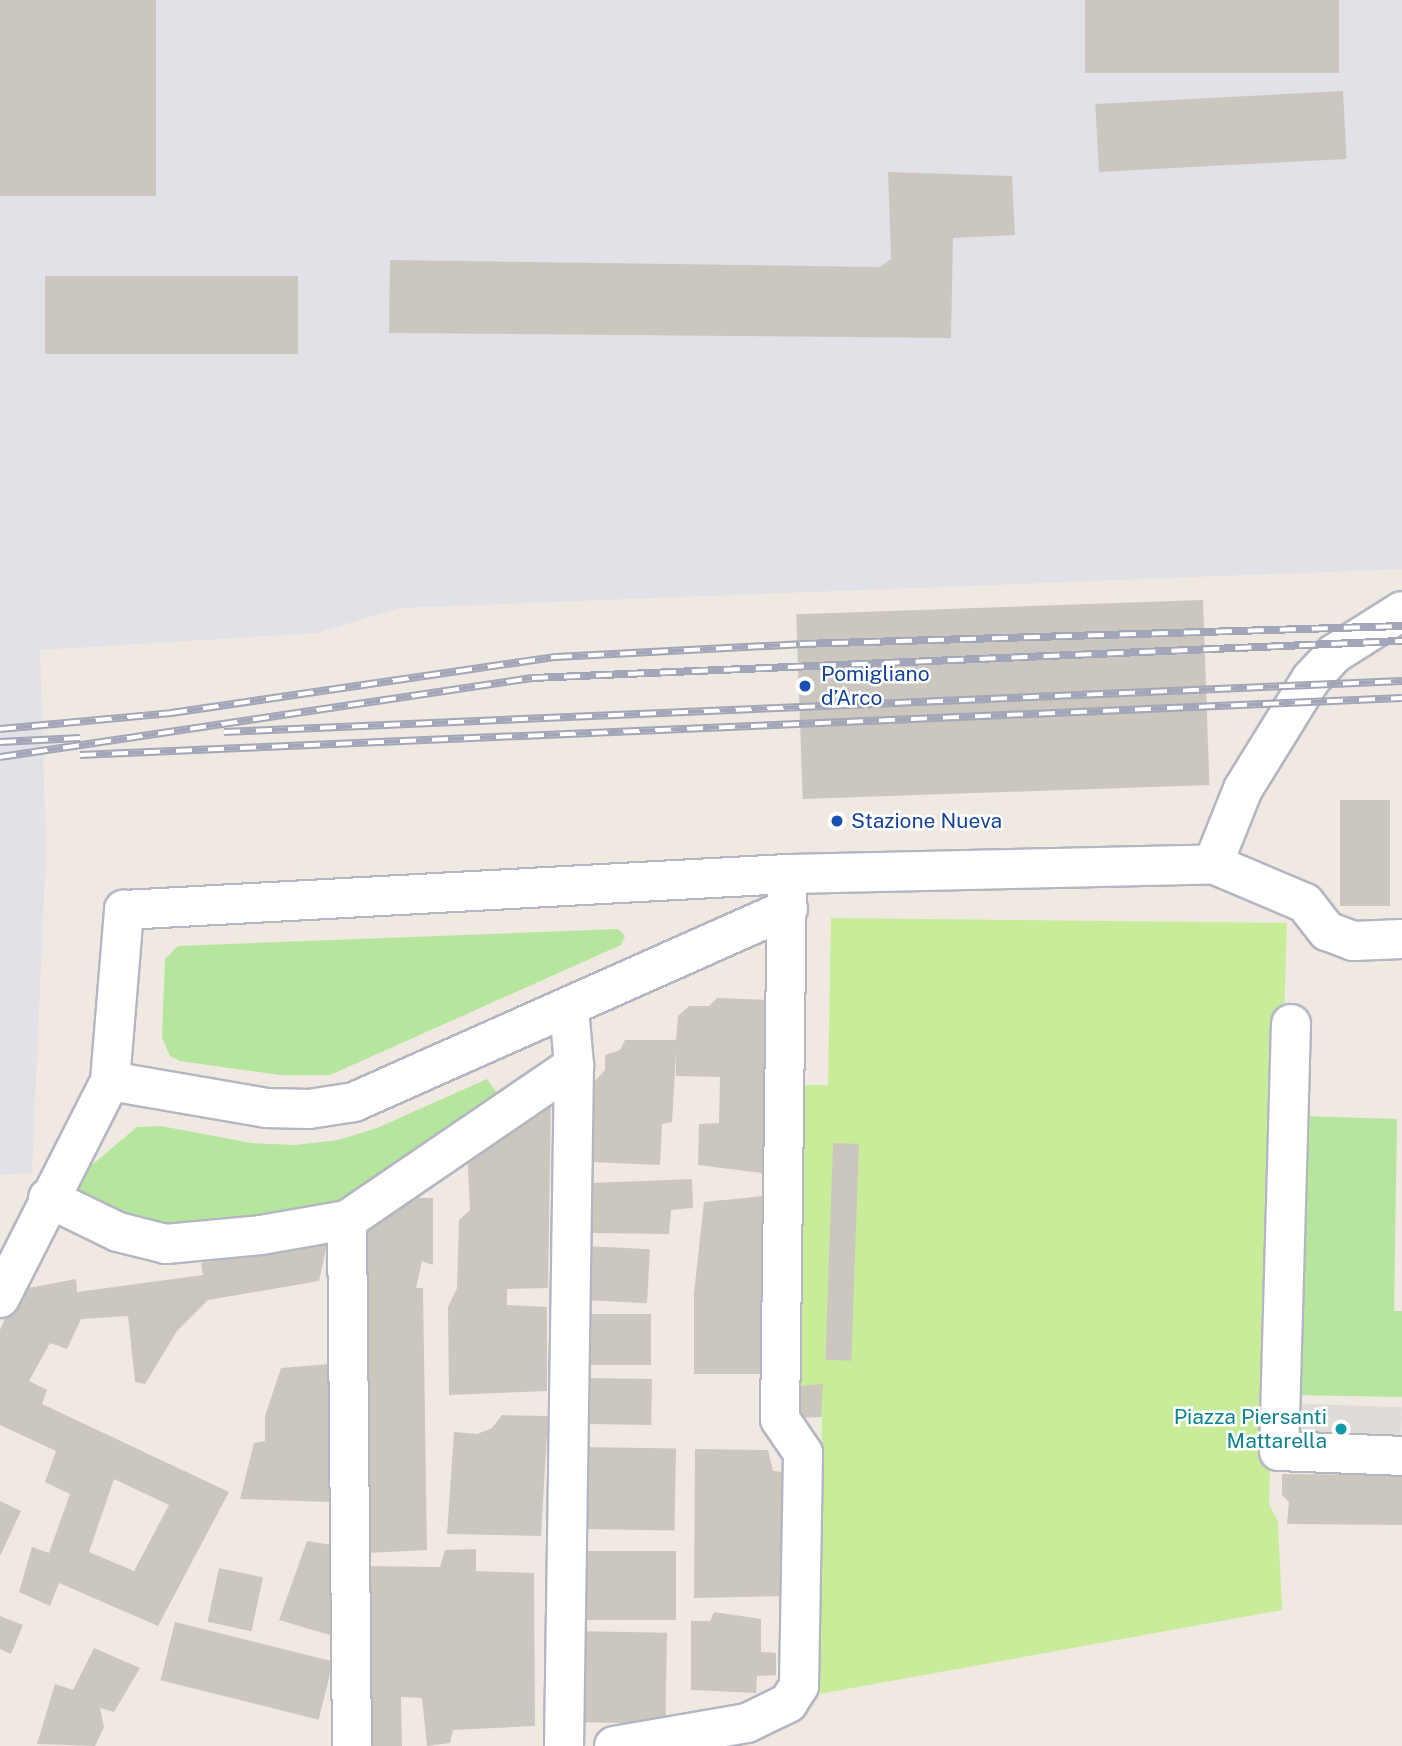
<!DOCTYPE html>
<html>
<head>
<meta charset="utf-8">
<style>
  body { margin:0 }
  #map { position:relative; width:1402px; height:1746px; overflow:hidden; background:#efe9e1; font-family:"Public Sans",sans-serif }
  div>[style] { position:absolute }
  .industrial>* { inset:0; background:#e3e1e8 }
  .green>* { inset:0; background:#b6e59e }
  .pitch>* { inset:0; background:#c9ec9a }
  .plaza>* { inset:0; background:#dfdcd8; transform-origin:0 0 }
  .building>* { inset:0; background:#cbc7bf; transform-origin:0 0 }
  .roads { filter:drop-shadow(2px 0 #b4b7c1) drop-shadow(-2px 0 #b4b7c1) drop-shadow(0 2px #b4b7c1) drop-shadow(0 -2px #b4b7c1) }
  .minor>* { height:38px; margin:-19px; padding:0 19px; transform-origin:19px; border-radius:19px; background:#fff }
  .rail>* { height:8px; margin-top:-4px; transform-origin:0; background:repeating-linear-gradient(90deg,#fff 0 16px,#a3a6b8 0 32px); box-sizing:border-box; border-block:2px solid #a3a6b8 }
  .dots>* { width:19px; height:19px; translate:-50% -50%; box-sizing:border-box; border:4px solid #fff; border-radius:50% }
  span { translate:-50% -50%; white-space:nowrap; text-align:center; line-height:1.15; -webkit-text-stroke:5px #fff; paint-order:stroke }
  .transit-label { font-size:21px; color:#164399 }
  .left { translate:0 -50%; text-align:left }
  .culture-label { font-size:21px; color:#0d838f }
  .right { translate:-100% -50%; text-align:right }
</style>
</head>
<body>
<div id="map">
  <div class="industrial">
    <i style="clip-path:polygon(0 0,1402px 0,1402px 569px,399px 608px,317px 633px,40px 650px,46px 851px,32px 1173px,0 1175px)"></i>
  </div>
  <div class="green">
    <i style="clip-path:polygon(618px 929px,625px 936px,621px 945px,330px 1075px,280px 1075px,180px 1061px,170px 1056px,162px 1038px,165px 959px,178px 946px)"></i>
    <i style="clip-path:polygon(487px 1079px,504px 1103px,349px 1206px,163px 1232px,77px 1193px,80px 1175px,137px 1127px,161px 1126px,251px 1143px,295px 1145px,338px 1140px,377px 1128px)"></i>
    <i style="clip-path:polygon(1301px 1116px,1397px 1119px,1394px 1311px,1402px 1311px,1402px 1397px,1292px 1395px)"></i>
  </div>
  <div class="pitch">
    <i style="clip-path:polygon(831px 918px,1287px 923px,1269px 1504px,1278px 1521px,1282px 1610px,819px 1694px,822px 1417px,794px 1415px,800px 1085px,828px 1085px)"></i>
  </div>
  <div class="plaza">
    <i style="left:1280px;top:1403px;width:122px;height:48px;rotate:2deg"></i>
  </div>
  <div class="building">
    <i style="left:0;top:0;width:156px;height:196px"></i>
    <i style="left:1085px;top:0;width:254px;height:73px"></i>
    <i style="left:1343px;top:91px;width:68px;height:248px;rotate:87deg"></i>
    <i style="clip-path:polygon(888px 172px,1012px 176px,1015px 235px,953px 238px,951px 338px,389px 333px,390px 260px,880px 267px,891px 259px)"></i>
    <i style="left:45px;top:276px;width:253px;height:78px"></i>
    <i style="left:1203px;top:600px;width:185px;height:407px;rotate:88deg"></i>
    <i style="left:1340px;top:800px;width:50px;height:106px"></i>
    <i style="clip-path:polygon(717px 998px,772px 1000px,769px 1174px,698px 1165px,699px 1124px,719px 1123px,720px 1077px,676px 1076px,676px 1052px,672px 1122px,662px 1124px,660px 1165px,592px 1162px,595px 1081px,605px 1070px,605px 1055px,620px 1050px,625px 1040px,676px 1040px,678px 1016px,689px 1006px,709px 1006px)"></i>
    <i style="clip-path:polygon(551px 1095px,548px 1288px,507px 1289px,507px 1305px,547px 1307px,547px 1391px,449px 1395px,448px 1307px,457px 1288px,459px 1220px,470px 1210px,467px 1149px)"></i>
    <i style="left:833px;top:1143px;width:26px;height:217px;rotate:2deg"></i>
    <i style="clip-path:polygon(692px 1179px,693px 1208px,671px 1210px,669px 1234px,591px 1233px,591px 1183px)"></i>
    <i style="clip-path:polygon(764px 1196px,766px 1374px,694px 1374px,694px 1293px,704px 1202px)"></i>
    <i style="clip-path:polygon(405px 1198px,433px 1198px,433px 1265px,422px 1261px,416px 1288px,423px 1288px,427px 1550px,367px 1553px,359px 1240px,369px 1226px)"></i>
    <i style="clip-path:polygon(evenodd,328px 1240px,319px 1281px,208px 1300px,177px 1331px,145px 1384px,135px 1382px,128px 1316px,81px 1319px,67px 1349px,50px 1343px,29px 1381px,47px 1390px,42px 1404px,229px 1492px,158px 1626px,59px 1583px,50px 1606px,19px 1592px,32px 1547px,49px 1553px,70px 1494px,45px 1482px,56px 1451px,0 1425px,0 1330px,18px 1290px,76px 1279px,77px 1292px,203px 1275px,201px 1263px,328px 1240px,114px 1479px,169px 1505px,134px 1571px,89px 1552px,114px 1479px)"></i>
    <i style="left:587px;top:1246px;width:63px;height:54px;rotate:3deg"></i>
    <i style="left:589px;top:1314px;width:62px;height:51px"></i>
    <i style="clip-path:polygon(330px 1364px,331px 1502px,240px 1499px,254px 1443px,265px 1441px,265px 1416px,281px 1368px)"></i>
    <i style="left:652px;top:1379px;width:46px;height:64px;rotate:91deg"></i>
    <i style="clip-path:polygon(823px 1384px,821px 1417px,799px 1418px,799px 1386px)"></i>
    <i style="clip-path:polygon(502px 1415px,548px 1416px,541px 1536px,447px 1534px,454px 1432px,477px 1434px,492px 1428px)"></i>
    <i style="left:583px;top:1447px;width:93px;height:82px;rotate:1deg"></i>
    <i style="clip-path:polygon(695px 1449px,768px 1450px,773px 1471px,792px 1473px,787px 1596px,694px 1598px)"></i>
    <i style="clip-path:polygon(1282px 1474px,1402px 1475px,1402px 1525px,1287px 1524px,1289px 1502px,1282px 1495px)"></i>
    <i style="clip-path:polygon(0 1501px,21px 1511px,0 1556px)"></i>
    <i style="clip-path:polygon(307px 1541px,332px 1545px,333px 1636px,279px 1620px)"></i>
    <i style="clip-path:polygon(476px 1549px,476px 1571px,534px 1573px,535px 1726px,453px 1730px,450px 1743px,427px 1746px,422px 1698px,401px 1697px,402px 1746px,367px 1746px,364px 1566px,440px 1567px,445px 1550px)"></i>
    <i style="left:580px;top:1551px;width:96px;height:69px"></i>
    <i style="left:219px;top:1568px;width:45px;height:55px;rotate:12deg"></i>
    <i style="clip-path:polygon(714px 1612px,761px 1619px,761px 1652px,776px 1653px,776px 1675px,757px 1676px,756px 1693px,691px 1690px,691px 1621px,710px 1621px)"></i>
    <i style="clip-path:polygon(0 1616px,23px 1625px,11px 1654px,0 1649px)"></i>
    <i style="left:175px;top:1622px;width:163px;height:60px;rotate:14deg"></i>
    <i style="left:572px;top:1631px;width:95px;height:91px;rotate:1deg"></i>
    <i style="clip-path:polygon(94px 1648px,140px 1668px,114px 1712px,100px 1708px,104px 1727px,95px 1746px,37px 1744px,55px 1684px,73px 1690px)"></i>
  </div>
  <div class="roads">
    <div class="minor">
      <i style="left:1213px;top:864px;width:81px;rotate:-68.2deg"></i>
      <i style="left:1243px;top:789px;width:129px;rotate:-58.3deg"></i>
      <i style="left:1311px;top:679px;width:34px;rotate:-47deg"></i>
      <i style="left:1334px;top:654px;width:80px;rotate:-32.3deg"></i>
      <i style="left:1291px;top:1024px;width:427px;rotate:91.6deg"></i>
      <i style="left:1279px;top:1451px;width:123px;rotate:2.3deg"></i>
      <i style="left:110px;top:1081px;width:159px;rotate:9.8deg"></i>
      <i style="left:267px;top:1108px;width:42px;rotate:1.4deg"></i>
      <i style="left:309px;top:1109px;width:46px;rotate:-8.8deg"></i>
      <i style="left:354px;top:1102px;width:475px;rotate:-24deg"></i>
      <i style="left:48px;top:1198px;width:78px;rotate:25.9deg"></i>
      <i style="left:118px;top:1232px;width:49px;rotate:14deg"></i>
      <i style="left:166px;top:1244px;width:95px;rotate:-5.4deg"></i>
      <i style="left:261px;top:1235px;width:87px;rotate:-9.9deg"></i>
      <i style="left:347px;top:1220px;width:275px;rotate:-34.3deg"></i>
      <i style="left:347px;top:1220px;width:526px;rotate:89.46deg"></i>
      <i style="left:0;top:1298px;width:243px;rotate:-63.1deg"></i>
      <i style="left:110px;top:1081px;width:172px;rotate:-85.3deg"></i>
      <i style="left:124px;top:910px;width:664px;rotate:-3.11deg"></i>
      <i style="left:787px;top:874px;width:426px;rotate:-1.3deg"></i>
      <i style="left:1213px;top:864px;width:100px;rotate:23deg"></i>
      <i style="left:1305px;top:903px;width:36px;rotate:52deg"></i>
      <i style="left:1327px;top:931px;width:28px;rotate:21deg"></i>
      <i style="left:1353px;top:941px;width:49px;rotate:-2.3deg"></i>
      <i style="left:564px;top:1746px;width:681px;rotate:-89.16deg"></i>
      <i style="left:574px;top:1065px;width:56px;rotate:-95.1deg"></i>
      <i style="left:614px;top:1746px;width:135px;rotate:-9.8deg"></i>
      <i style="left:747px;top:1723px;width:46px;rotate:-26deg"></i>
      <i style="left:788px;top:1703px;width:20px;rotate:-57deg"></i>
      <i style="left:799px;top:1686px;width:233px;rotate:-89deg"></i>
      <i style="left:803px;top:1453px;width:41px;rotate:-124.1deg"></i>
      <i style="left:780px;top:1419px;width:545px;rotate:-89.26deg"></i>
    </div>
  </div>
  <div class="rail">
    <i style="left:0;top:729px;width:172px;rotate:-5.3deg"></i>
    <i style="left:171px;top:713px;width:389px;rotate:-8.3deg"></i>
    <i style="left:556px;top:657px;width:244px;rotate:-3deg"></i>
    <i style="left:800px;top:644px;width:602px;rotate:-1.71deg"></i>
    <i style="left:224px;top:732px;width:1179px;rotate:-2.48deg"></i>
    <i style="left:0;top:742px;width:80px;rotate:-2.9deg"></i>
    <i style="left:80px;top:755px;width:1323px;rotate:-2.47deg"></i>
    <i style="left:0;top:757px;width:538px;rotate:-8.45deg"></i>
    <i style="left:532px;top:678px;width:871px;rotate:-2.44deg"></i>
  </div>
  <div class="dots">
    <i style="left:805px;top:686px;background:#1a4fb4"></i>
    <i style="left:837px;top:821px;background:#1a4fb4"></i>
    <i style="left:1341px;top:1429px;background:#0f9aa8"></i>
  </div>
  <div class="transit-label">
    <span class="left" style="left:821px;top:686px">Pomigliano<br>d’Arco</span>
    <span class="left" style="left:851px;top:821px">Stazione Nueva</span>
  </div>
  <div class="culture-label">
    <span class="right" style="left:1327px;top:1429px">Piazza Piersanti<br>Mattarella</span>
  </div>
</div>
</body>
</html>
